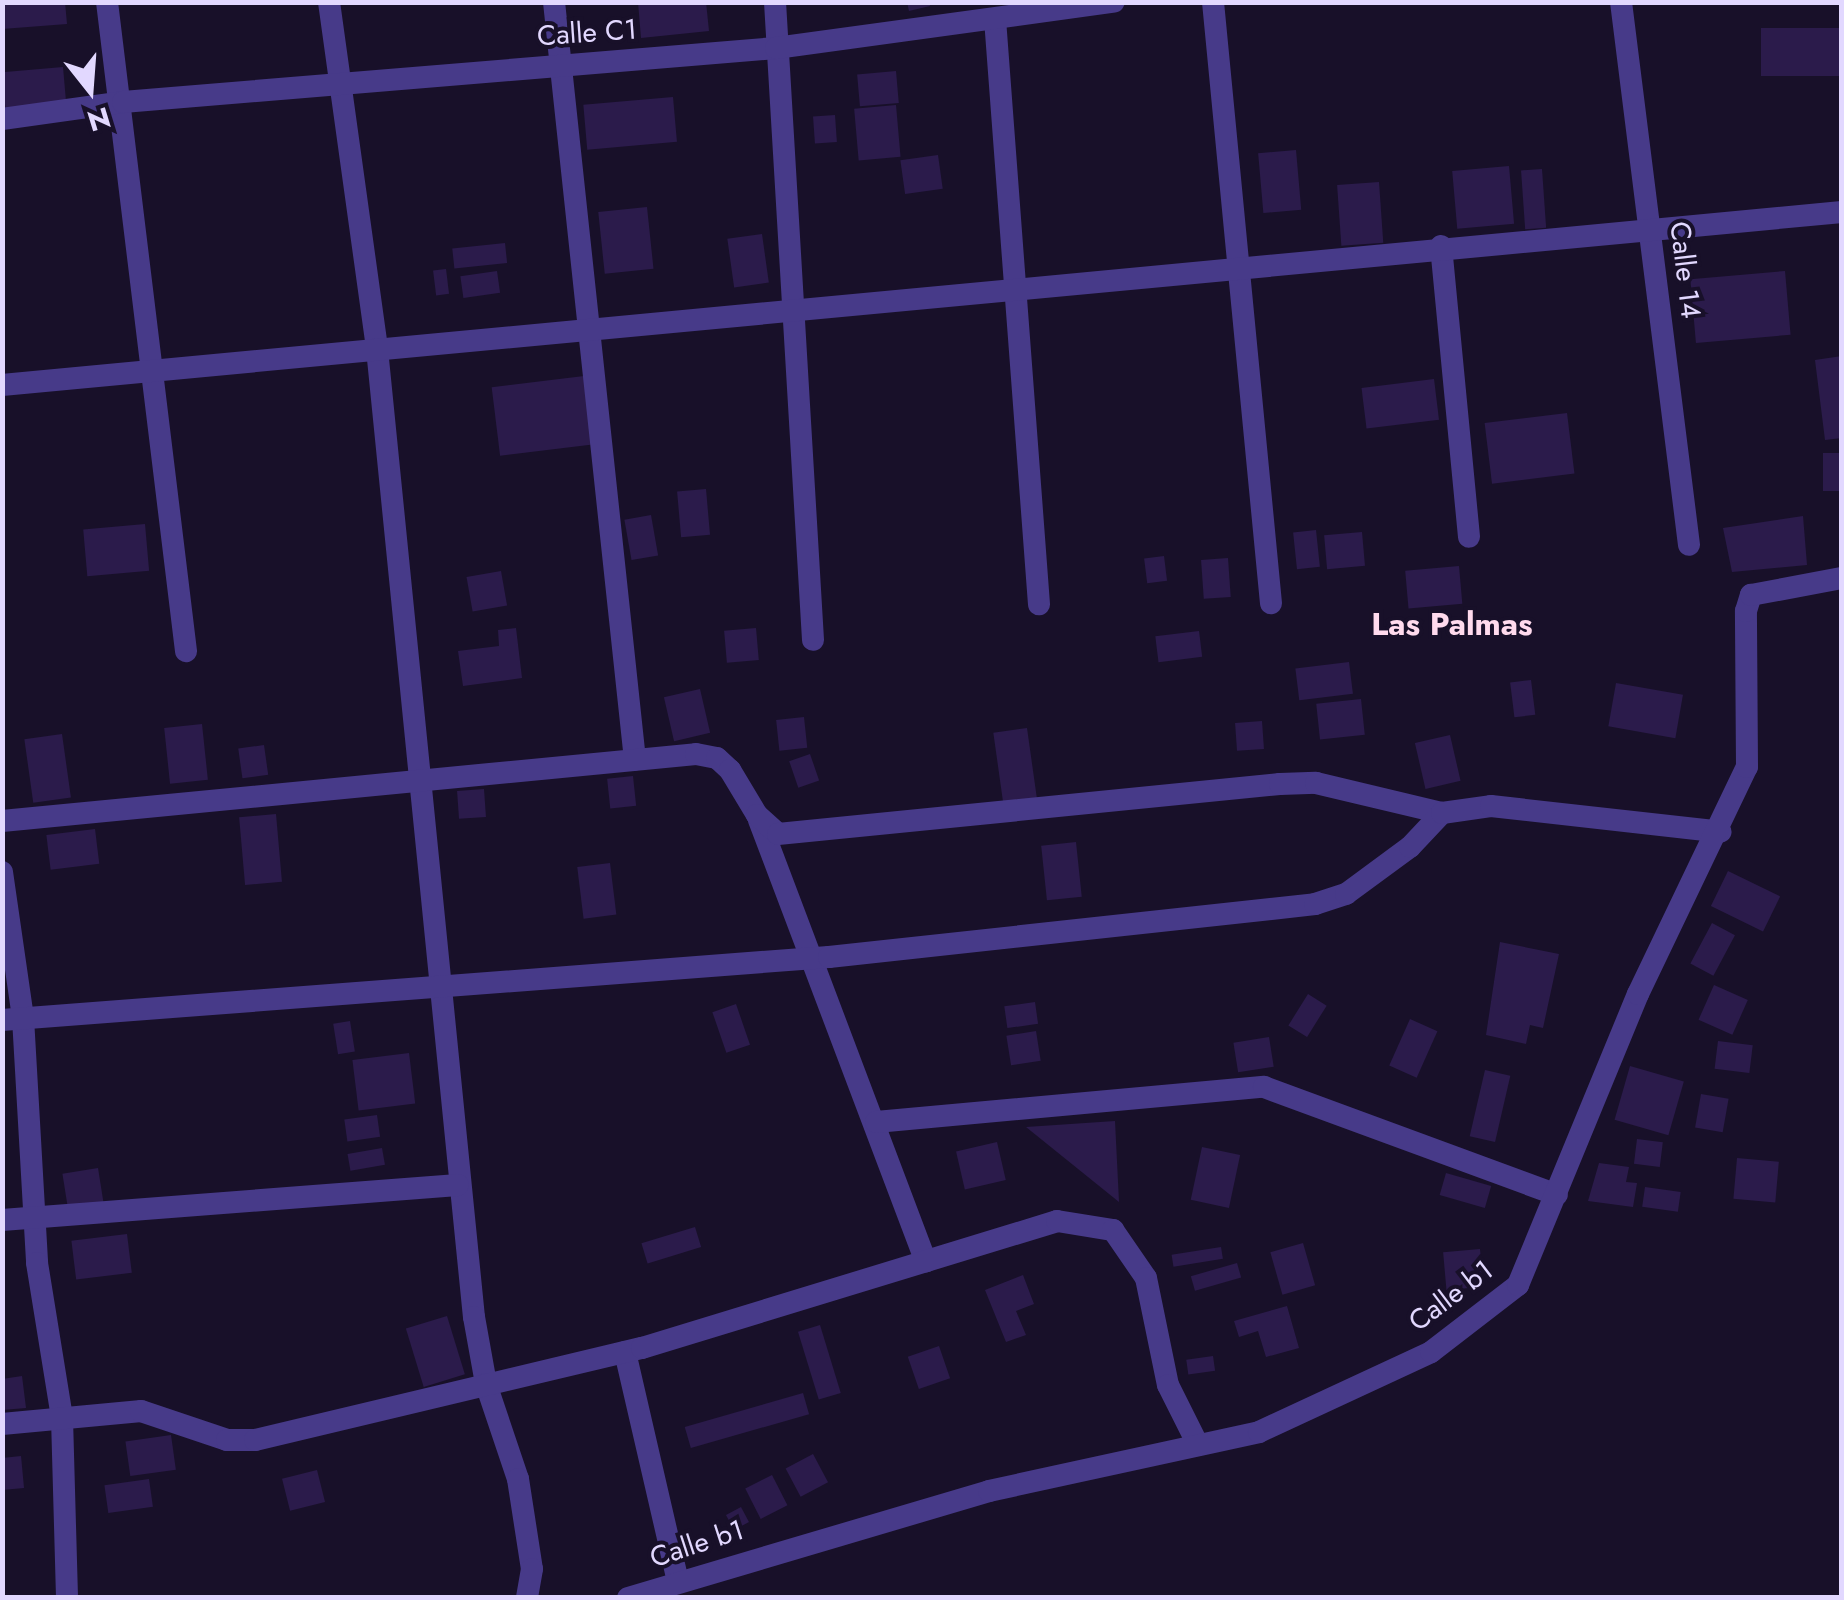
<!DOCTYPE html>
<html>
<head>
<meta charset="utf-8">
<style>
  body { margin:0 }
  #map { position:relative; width:1844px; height:1600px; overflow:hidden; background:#181029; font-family:Jost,sans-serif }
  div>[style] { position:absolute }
  .building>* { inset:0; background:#2b1b4b; transform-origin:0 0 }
  .street>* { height:22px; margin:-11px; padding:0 11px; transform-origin:11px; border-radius:11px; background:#473a89 }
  span { translate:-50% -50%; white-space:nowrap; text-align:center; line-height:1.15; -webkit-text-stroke:8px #181029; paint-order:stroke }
  .street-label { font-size:28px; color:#e2d8ff }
  .quarter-label { font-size:32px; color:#ffdaed; font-weight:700 }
  .frame { position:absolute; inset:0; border:5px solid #e2d8ff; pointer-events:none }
  .north { position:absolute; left:40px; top:40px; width:100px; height:100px; -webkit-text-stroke:8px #181029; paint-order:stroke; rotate:163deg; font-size:28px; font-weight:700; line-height:40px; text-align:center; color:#e2d8ff }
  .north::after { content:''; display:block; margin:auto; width:35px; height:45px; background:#e2d8ff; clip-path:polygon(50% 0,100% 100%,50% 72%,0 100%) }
</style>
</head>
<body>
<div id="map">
  <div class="building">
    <i style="clip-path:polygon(2px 2px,65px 2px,67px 24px,2px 29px)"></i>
    <i style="clip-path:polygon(638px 2px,706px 2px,709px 31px,641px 38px)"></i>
    <i style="clip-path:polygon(907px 2px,929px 2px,930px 6px,909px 11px)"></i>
    <i style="left:1842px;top:28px;width:48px;height:81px;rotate:90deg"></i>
    <i style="left:63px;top:67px;width:44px;height:61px;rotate:85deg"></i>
    <i style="left:896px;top:71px;width:32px;height:39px;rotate:85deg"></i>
    <i style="left:673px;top:97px;width:45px;height:90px;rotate:85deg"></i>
    <i style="left:896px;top:105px;width:52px;height:42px;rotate:85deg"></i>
    <i style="left:835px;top:115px;width:27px;height:22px;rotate:86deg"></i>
    <i style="left:1296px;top:150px;width:60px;height:38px;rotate:85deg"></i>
    <i style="left:938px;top:155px;width:34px;height:38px;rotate:82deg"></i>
    <i style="left:1509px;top:166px;width:58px;height:57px;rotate:85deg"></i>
    <i style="left:1542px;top:169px;width:59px;height:21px;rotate:86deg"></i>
    <i style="left:1379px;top:182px;width:61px;height:42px;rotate:86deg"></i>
    <i style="left:647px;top:207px;width:62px;height:49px;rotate:84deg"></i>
    <i style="left:762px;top:234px;width:49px;height:35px;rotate:82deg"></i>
    <i style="left:505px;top:243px;width:20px;height:53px;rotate:84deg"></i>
    <i style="left:446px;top:269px;width:25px;height:13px;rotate:83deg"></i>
    <i style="left:497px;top:271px;width:22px;height:37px;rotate:82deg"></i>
    <i style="left:1785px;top:271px;width:64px;height:95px;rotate:85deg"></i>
    <i style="clip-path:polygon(1842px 356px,1842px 438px,1825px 440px,1815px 360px)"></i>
    <i style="left:584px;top:376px;width:69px;height:93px;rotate:83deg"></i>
    <i style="left:1434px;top:379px;width:41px;height:73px;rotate:83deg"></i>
    <i style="left:1567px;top:413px;width:61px;height:83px;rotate:83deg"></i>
    <i style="left:1842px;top:453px;width:38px;height:19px;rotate:90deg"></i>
    <i style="left:706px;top:489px;width:46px;height:29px;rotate:85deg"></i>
    <i style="left:651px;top:515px;width:41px;height:27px;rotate:80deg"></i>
    <i style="clip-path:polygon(1803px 516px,1807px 565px,1732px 572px,1723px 528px)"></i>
    <i style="left:145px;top:524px;width:47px;height:62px;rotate:85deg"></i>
    <i style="left:1316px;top:530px;width:37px;height:23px;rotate:84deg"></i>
    <i style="left:1362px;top:532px;width:34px;height:38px;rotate:85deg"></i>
    <i style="left:1164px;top:556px;width:25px;height:20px;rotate:83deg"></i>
    <i style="left:1228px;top:558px;width:39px;height:27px;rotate:86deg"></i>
    <i style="left:1459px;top:566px;width:38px;height:54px;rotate:85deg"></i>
    <i style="left:501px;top:571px;width:35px;height:35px;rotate:80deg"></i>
    <i style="clip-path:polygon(516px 628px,522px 678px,463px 686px,458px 651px,499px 646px,498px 630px)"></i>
    <i style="left:756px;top:628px;width:32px;height:32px;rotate:85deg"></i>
    <i style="left:1199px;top:631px;width:26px;height:44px;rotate:83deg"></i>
    <i style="left:1349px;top:662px;width:32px;height:54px;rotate:83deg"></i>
    <i style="left:1531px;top:680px;width:35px;height:21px;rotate:83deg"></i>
    <i style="left:1616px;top:683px;width:68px;height:44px;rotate:10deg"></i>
    <i style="left:700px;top:689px;width:45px;height:37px;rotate:77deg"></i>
    <i style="left:1361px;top:699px;width:36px;height:45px;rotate:84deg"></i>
    <i style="left:804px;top:717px;width:31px;height:28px;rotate:84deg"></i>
    <i style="left:1262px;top:721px;width:28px;height:27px;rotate:86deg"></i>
    <i style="left:202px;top:724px;width:56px;height:38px;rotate:84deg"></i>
    <i style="left:1027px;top:728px;width:76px;height:34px;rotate:82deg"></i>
    <i style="left:62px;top:734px;width:64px;height:38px;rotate:82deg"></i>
    <i style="left:1450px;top:735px;width:47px;height:36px;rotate:77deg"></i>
    <i style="left:264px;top:745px;width:30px;height:26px;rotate:82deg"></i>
    <i style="left:810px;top:754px;width:28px;height:22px;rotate:71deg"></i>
    <i style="left:633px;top:776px;width:30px;height:26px;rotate:84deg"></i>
    <i style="left:484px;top:789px;width:28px;height:27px;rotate:86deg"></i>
    <i style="left:276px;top:814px;width:68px;height:37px;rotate:85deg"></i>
    <i style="left:95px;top:829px;width:35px;height:49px;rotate:83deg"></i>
    <i style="left:1076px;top:842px;width:55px;height:35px;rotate:84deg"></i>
    <i style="left:610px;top:863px;width:52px;height:33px;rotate:83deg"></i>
    <i style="left:1728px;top:871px;width:58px;height:39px;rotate:26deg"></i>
    <i style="left:1712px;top:923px;width:26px;height:46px;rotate:28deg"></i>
    <i style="clip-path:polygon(1500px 942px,1559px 954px,1543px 1028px,1530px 1025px,1526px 1044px,1486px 1035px)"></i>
    <i style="left:1714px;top:985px;width:37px;height:38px;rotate:24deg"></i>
    <i style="left:1308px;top:994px;width:22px;height:37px;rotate:32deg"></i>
    <i style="left:1035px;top:1002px;width:22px;height:31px;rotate:82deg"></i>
    <i style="left:736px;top:1004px;width:43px;height:25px;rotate:71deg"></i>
    <i style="left:1410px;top:1019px;width:30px;height:51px;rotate:24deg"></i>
    <i style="left:350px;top:1021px;width:31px;height:17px;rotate:81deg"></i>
    <i style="left:1036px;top:1031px;width:30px;height:30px;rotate:81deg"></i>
    <i style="left:1269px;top:1037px;width:30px;height:36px;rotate:81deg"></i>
    <i style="left:1718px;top:1041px;width:35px;height:28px;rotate:7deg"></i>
    <i style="left:409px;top:1053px;width:51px;height:57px;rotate:83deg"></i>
    <i style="left:1630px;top:1066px;width:56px;height:56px;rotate:16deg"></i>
    <i style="left:1485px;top:1070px;width:26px;height:68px;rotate:13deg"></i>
    <i style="left:1701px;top:1094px;width:28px;height:34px;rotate:10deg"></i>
    <i style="left:377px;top:1115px;width:22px;height:33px;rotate:82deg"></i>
    <i style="clip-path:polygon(1115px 1121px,1119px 1202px,1026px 1127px)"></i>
    <i style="left:1637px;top:1139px;width:26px;height:25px;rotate:7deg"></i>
    <i style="left:997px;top:1142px;width:39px;height:42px;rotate:77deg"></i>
    <i style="left:1202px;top:1147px;width:39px;height:54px;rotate:12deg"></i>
    <i style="left:382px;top:1148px;width:17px;height:35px;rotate:80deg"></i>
    <i style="left:1737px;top:1158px;width:42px;height:41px;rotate:5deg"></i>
    <i style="clip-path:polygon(1599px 1163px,1629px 1167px,1626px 1182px,1637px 1183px,1633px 1207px,1588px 1201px)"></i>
    <i style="left:98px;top:1168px;width:37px;height:36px;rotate:81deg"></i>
    <i style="left:1446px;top:1173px;width:47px;height:23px;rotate:16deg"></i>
    <i style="left:1645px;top:1187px;width:36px;height:20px;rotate:8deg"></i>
    <i style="left:695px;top:1227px;width:21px;height:56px;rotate:73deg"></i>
    <i style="left:127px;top:1234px;width:39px;height:56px;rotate:83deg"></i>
    <i style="left:1303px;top:1243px;width:44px;height:34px;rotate:74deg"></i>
    <i style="left:1221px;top:1247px;width:12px;height:50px;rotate:81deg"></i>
    <i style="left:1480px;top:1249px;width:38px;height:37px;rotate:85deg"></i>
    <i style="left:1237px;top:1263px;width:15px;height:48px;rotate:74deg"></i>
    <i style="clip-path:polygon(1023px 1275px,1034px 1304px,1016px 1311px,1026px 1335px,1006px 1342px,985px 1290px)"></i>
    <i style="clip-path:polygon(1287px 1306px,1299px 1348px,1266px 1357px,1258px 1331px,1239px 1337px,1234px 1321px)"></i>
    <i style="left:447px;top:1316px;width:61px;height:43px;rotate:73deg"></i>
    <i style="left:820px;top:1325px;width:71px;height:23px;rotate:73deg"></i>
    <i style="left:939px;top:1346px;width:34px;height:33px;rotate:71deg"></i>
    <i style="left:1213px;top:1356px;width:15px;height:27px;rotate:82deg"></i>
    <i style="clip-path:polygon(22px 1376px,26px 1408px,2px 1410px,2px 1379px)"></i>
    <i style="left:803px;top:1393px;width:22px;height:123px;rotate:74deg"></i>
    <i style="left:171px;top:1435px;width:35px;height:46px;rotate:82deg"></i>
    <i style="left:813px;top:1454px;width:32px;height:31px;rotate:62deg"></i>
    <i style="clip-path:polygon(21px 1456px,24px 1488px,2px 1490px,2px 1458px)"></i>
    <i style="left:317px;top:1470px;width:33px;height:36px;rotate:76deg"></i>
    <i style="left:772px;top:1475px;width:34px;height:30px;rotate:63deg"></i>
    <i style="left:149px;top:1479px;width:28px;height:45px;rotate:82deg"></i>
    <i style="left:741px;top:1507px;width:17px;height:17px;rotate:62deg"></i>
  </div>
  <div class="street">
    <i style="left:107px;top:2px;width:654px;rotate:83.06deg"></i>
    <i style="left:329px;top:2px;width:350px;rotate:82.1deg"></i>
    <i style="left:377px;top:349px;width:973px;rotate:84.28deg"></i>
    <i style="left:474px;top:1317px;width:68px;rotate:79.8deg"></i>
    <i style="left:486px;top:1384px;width:100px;rotate:71.4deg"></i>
    <i style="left:518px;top:1479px;width:91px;rotate:81.2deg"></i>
    <i style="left:532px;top:1569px;width:29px;rotate:100deg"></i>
    <i style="left:554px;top:2px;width:762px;rotate:83.9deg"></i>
    <i style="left:775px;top:2px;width:639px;rotate:86.59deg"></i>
    <i style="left:1213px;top:2px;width:604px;rotate:84.49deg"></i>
    <i style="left:1621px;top:2px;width:547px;rotate:82.86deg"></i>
    <i style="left:995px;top:19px;width:587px;rotate:85.7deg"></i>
    <i style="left:2px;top:119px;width:122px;rotate:-8deg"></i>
    <i style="left:123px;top:102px;width:655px;rotate:-4.73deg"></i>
    <i style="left:776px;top:48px;width:341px;rotate:-7.8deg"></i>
    <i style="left:1441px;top:246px;width:292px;rotate:84.5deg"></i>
    <i style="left:2px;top:385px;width:1848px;rotate:-5.37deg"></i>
    <i style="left:759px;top:820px;width:472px;rotate:69.3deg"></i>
    <i style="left:2px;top:821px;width:697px;rotate:-5.51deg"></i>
    <i style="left:696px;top:754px;width:21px;rotate:11deg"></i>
    <i style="left:717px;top:758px;width:18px;rotate:43deg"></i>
    <i style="left:730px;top:770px;width:52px;rotate:59deg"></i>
    <i style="left:757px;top:815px;width:28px;rotate:42deg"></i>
    <i style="left:778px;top:834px;width:504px;rotate:-5.69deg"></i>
    <i style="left:1280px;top:784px;width:36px;rotate:-2deg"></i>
    <i style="left:1316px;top:783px;width:130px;rotate:13.4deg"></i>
    <i style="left:2px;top:872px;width:148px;rotate:81.8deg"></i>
    <i style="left:23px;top:1018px;width:245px;rotate:86.7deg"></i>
    <i style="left:37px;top:1263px;width:157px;rotate:80.8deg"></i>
    <i style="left:62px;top:1418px;width:180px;rotate:88.4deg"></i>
    <i style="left:2px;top:1020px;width:829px;rotate:-4.36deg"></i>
    <i style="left:829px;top:957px;width:489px;rotate:-6.2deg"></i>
    <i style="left:1315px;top:904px;width:33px;rotate:-18deg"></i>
    <i style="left:1346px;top:894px;width:79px;rotate:-36.3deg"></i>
    <i style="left:1410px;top:847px;width:47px;rotate:-46.7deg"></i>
    <i style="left:1442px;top:813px;width:49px;rotate:-8.1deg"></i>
    <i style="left:1491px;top:806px;width:231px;rotate:6.4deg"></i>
    <i style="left:876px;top:1122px;width:390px;rotate:-5.2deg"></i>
    <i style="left:1264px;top:1087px;width:312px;rotate:20.2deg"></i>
    <i style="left:2px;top:1220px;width:457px;rotate:-4.4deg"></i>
    <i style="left:625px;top:1352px;width:236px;rotate:77deg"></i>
    <i style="left:2px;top:1424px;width:140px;rotate:-5.3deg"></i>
    <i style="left:141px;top:1411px;width:91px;rotate:18.6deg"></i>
    <i style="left:227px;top:1440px;width:28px"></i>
    <i style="left:255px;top:1440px;width:398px;rotate:-13.4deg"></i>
    <i style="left:642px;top:1348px;width:434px;rotate:-17deg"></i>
    <i style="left:1057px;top:1221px;width:57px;rotate:9.1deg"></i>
    <i style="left:1113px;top:1230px;width:58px;rotate:55.5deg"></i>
    <i style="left:1146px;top:1278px;width:109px;rotate:78.4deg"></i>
    <i style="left:1168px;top:1385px;width:67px;rotate:63.4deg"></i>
    <i style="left:628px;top:1598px;width:377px;rotate:-16.5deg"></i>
    <i style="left:989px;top:1491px;width:276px;rotate:-12.3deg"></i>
    <i style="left:1259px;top:1432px;width:190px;rotate:-24.9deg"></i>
    <i style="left:1431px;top:1352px;width:110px;rotate:-37.6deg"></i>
    <i style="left:1518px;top:1285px;width:315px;rotate:-67.6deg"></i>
    <i style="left:1638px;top:994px;width:252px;rotate:-64.4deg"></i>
    <i style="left:1747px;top:767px;width:156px;rotate:-90.4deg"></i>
    <i style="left:1746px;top:611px;width:17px;rotate:-73deg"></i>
    <i style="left:1751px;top:595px;width:93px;rotate:-10.6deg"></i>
  </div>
  <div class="street-label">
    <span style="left:587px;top:33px;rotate:-4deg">Calle C1</span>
    <span style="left:1685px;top:270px;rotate:83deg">Calle 14</span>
    <span style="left:1451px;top:1296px;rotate:-37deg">Calle b1</span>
    <span style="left:697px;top:1544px;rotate:-18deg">Calle b1</span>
  </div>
  <div class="quarter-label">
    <span style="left:1452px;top:624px">Las Palmas</span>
  </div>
  <div class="frame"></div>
  <div class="north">N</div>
</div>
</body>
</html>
